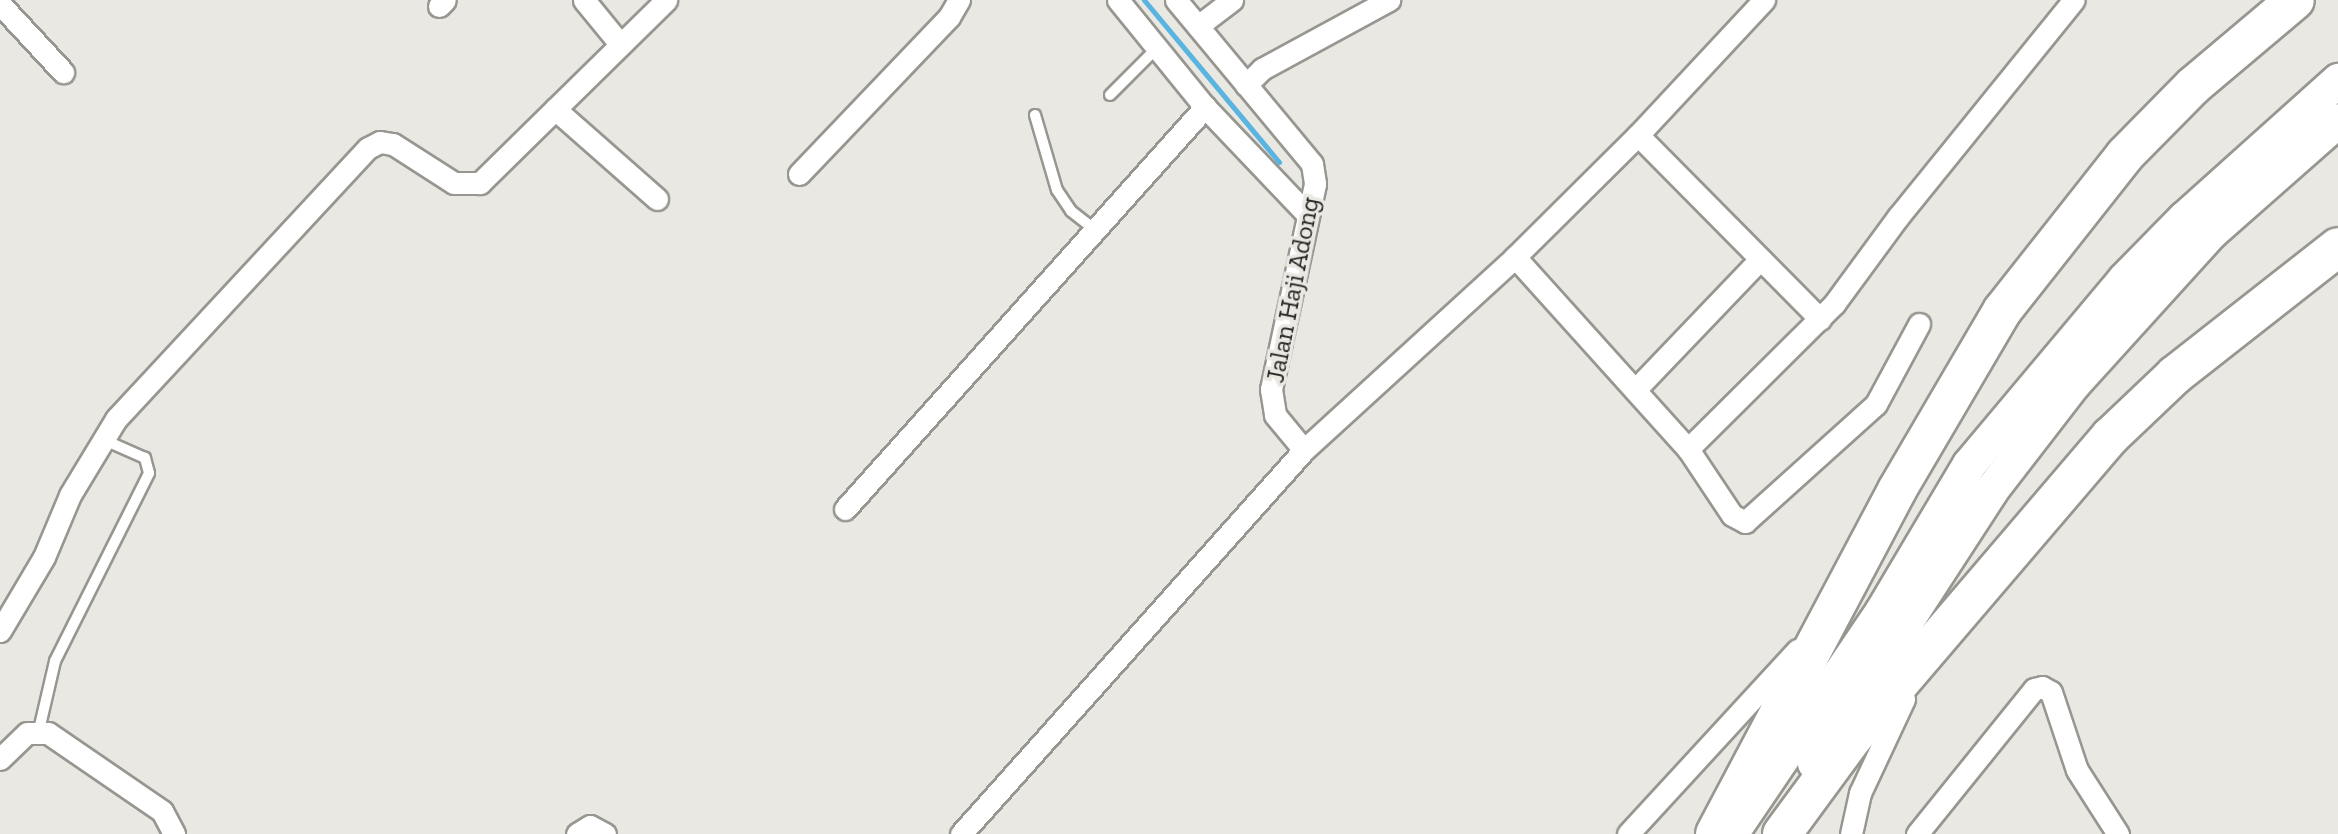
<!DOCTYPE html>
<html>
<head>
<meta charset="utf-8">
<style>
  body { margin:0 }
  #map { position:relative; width:2338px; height:834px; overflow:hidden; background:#eae8e2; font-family:"Zilla Slab",serif }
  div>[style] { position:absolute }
  .stream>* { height:5px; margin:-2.5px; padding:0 2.5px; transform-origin:2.5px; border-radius:2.5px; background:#59b5e0 }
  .roads { filter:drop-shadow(2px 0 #989690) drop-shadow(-2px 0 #989690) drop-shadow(0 2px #989690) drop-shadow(0 -2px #989690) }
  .lane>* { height:10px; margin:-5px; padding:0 5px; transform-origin:5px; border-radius:5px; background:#fff }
  .street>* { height:21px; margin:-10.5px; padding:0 10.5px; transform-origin:10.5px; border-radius:10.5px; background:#fff }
  .primary>* { height:33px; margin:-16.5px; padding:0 16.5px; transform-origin:16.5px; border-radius:16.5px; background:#fff }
  .highway>* { height:38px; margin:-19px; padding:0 19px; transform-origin:19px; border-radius:19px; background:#fff }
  span { translate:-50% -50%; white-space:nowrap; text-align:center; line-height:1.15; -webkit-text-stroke:7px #eae8e2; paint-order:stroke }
  .street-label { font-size:26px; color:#252422 }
</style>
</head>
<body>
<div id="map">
  <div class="stream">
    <i style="left:1144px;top:0;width:211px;rotate:50.2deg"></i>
  </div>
  <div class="roads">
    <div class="lane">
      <i style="left:1110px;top:95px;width:66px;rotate:-45deg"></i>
      <i style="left:1035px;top:115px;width:78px;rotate:73.7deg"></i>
      <i style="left:1057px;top:190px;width:25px;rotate:56deg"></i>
      <i style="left:1071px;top:211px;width:28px;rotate:38deg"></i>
      <i style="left:39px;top:730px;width:71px;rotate:-76.9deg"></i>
      <i style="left:55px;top:661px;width:210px;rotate:-63.4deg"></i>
      <i style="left:149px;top:473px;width:16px;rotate:-105deg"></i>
      <i style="left:145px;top:458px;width:47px;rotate:-156.2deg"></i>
    </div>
    <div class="street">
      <i style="left:584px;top:0;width:57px;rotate:50.7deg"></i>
      <i style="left:1118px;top:0;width:138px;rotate:50.9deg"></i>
      <i style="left:1205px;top:107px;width:146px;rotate:46.4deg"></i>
      <i style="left:1176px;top:0;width:213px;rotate:50.3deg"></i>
      <i style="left:1312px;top:164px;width:20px;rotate:81deg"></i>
      <i style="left:1315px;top:184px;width:210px;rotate:102.1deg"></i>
      <i style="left:1271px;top:389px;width:26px;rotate:81deg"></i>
      <i style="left:1275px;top:415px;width:45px;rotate:50.4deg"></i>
      <i style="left:0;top:4px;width:93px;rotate:47.2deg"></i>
      <i style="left:439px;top:6px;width:8px;rotate:-45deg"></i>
      <i style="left:1198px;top:26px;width:43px;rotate:-37.4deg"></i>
      <i style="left:1246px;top:85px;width:23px;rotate:-45deg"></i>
      <i style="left:1262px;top:69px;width:145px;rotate:-28.5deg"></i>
      <i style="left:555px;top:109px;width:136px;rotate:41.4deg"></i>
      <i style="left:1638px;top:135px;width:259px;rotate:45.3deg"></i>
      <i style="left:799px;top:174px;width:217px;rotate:-46.3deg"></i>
      <i style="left:949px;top:17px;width:20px;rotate:-60deg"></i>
      <i style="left:1515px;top:257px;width:258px;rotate:48deg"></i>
      <i style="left:1688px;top:449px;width:79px;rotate:56.3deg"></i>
      <i style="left:1732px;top:515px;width:15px;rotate:28deg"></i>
      <i style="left:1745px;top:522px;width:176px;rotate:-42deg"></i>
      <i style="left:1876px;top:404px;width:91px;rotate:-61.7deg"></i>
      <i style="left:1635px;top:390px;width:181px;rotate:-46.3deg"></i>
      <i style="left:1688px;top:449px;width:206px;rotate:-44.8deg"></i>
      <i style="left:1834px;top:304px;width:108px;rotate:-53.7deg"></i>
      <i style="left:1898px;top:217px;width:279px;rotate:-51deg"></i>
      <i style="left:845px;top:509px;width:540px;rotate:-48.15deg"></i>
      <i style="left:0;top:631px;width:86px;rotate:-59.3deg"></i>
      <i style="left:44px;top:557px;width:67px;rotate:-67.2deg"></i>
      <i style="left:70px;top:495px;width:89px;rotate:-58.8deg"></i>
      <i style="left:116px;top:419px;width:370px;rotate:-47.1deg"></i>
      <i style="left:368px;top:148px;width:13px;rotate:-27deg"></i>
      <i style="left:380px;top:142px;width:13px;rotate:9deg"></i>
      <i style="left:393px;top:144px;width:72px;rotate:32.6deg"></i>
      <i style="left:454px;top:183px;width:26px"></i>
      <i style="left:480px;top:183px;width:261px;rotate:-44.5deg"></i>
      <i style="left:0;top:759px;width:37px;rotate:-44deg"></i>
      <i style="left:27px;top:733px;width:21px"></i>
      <i style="left:48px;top:733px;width:138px;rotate:34.4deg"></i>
      <i style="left:162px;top:811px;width:26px;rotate:62deg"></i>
      <i style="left:577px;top:834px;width:15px;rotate:-32deg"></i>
      <i style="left:590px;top:826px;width:17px;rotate:28deg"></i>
      <i style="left:961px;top:834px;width:515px;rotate:-48.23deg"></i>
      <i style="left:1304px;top:450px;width:286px;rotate:-42.4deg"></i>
      <i style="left:1515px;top:257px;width:173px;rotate:-44.8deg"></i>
      <i style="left:1638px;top:135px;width:185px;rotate:-47deg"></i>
      <i style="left:1628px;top:834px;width:250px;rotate:-47.4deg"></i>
      <i style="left:1851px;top:834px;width:42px;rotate:-77.6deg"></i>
      <i style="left:1860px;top:793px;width:104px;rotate:-64.9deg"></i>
      <i style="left:1917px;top:834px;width:186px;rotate:-51.1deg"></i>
      <i style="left:2034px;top:689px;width:8px;rotate:-14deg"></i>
      <i style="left:2042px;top:687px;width:10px;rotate:29deg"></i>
      <i style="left:2051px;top:692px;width:82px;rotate:71.6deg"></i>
      <i style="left:2077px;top:770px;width:76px;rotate:57.4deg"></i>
    </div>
    <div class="primary">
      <i style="left:1814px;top:763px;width:325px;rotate:-57deg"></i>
      <i style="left:1991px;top:490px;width:134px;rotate:-52.3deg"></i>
      <i style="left:2073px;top:384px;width:205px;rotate:-47.8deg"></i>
      <i style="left:2211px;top:232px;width:169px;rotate:-41.4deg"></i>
      <i style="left:1734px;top:829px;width:262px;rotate:-55.9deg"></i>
      <i style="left:1881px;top:612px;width:172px;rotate:-59.3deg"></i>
      <i style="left:1969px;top:464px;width:241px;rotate:-50deg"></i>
      <i style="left:2124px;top:279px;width:86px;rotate:-45.5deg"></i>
      <i style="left:2184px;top:218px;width:207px;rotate:-41.9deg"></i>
    </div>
    <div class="highway">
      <i style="left:1715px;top:834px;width:389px;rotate:-62.1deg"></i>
      <i style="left:1897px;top:490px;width:208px;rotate:-59.6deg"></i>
      <i style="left:2002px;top:311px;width:199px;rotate:-51.7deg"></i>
      <i style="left:2125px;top:155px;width:97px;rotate:-45.4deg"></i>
      <i style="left:2193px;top:86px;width:133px;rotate:-40.1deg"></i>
      <i style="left:1782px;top:834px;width:117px;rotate:-53.7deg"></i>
      <i style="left:1851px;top:740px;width:400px;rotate:-49.5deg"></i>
      <i style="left:2111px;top:436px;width:88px;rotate:-43.6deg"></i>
      <i style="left:2175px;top:375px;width:207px;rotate:-38.1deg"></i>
    </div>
  </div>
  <div class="street-label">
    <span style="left:1293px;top:290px;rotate:-79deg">Jalan Haji Adong</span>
  </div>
</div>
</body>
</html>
